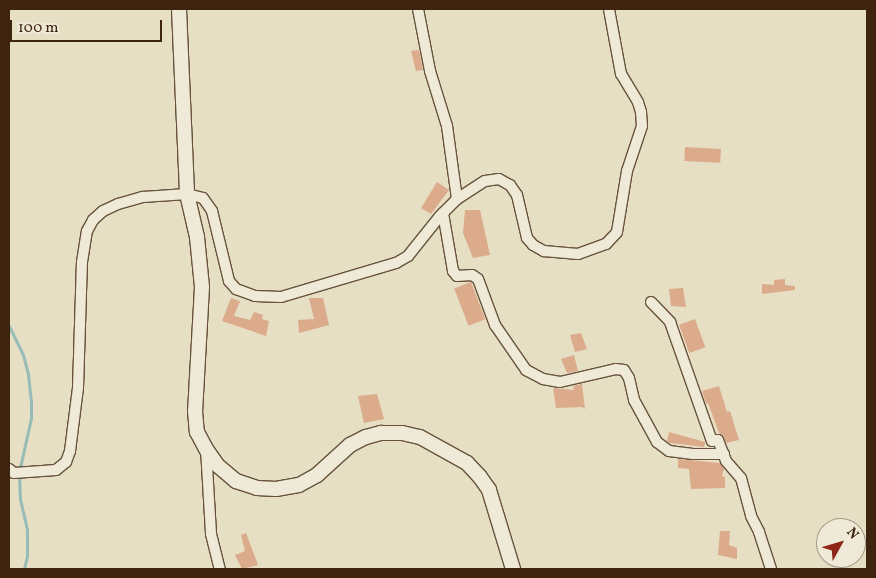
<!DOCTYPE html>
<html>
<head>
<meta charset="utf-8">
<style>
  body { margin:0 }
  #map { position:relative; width:876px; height:578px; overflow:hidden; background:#e6dfc3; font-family:Vollkorn,serif }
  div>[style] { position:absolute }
  .stream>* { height:3px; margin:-1.5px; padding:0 1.5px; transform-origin:1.5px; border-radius:1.5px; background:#97bcb8 }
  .building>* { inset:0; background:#dbab8c; transform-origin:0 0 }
  .roads { filter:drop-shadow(1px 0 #68523b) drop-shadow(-1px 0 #68523b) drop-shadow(0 1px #68523b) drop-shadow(0 -1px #68523b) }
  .minor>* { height:10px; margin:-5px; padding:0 5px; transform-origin:5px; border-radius:5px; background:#efead8 }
  .tertiary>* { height:14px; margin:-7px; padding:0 7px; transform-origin:7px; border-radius:7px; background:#efead8 }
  span { translate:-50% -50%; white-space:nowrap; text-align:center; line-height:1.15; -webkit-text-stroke:4.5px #efead8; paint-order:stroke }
  .frame { position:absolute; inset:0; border:10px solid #3e230e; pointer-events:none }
  .north { position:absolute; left:816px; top:518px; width:50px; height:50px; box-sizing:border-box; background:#efead8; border:1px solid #a89a87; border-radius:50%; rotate:51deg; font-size:14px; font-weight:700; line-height:20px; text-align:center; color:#3e230e }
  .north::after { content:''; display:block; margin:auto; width:18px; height:22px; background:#8f2418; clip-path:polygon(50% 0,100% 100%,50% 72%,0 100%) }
  .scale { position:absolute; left:10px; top:20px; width:152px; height:22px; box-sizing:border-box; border:2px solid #3e230e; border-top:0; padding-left:6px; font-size:15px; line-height:18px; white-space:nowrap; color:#3e230e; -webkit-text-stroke:4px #efead8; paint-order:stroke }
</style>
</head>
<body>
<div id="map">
  <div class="stream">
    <i style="left:9px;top:326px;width:32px;rotate:64deg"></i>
    <i style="left:23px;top:355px;width:20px;rotate:75deg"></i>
    <i style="left:28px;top:374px;width:27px;rotate:84deg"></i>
    <i style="left:31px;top:401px;width:17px;rotate:90deg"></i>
    <i style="left:31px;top:418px;width:55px;rotate:102.5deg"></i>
    <i style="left:19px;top:472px;width:27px;rotate:88deg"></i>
    <i style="left:20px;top:499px;width:32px;rotate:77deg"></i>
    <i style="left:27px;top:530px;width:26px;rotate:90deg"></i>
    <i style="left:27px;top:556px;width:13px;rotate:103deg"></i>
  </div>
  <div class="building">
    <i style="clip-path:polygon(419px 50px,423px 70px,416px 71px,411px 51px)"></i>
    <i style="left:685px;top:147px;width:36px;height:14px;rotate:3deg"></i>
    <i style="clip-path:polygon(437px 182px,449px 190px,431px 214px,421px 208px)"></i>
    <i style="clip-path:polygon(465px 210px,480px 210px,490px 255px,473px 258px,463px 233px)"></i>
    <i style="clip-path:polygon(785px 279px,785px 285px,795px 286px,795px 290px,762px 294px,762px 284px,774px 285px,774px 280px)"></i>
    <i style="left:471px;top:282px;width:40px;height:18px;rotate:69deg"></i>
    <i style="clip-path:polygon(683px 288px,686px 307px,671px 306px,669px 289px)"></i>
    <i style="clip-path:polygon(231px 298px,240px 301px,234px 316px,250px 320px,254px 312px,263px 315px,262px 319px,269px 321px,266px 336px,222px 321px)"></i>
    <i style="clip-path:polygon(309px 298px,323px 298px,329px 325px,299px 333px,298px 320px,314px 319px)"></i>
    <i style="left:695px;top:319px;width:30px;height:17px;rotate:70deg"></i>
    <i style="clip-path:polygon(581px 333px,587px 349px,575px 352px,570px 335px)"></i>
    <i style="clip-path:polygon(574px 355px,578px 371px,567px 373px,561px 359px)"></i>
    <i style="clip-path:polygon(582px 384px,585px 409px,582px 407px,556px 408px,553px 388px,574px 390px,573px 386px)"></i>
    <i style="clip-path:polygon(719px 386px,727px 412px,730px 411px,739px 440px,726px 443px,723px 435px,719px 433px,708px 403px,706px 404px,702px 391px)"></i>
    <i style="clip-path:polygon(377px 394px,384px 419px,364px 423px,358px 396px)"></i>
    <i style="clip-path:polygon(669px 432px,705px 442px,705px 443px,704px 447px,670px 443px,667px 441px)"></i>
    <i style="clip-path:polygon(678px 459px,720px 463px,724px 469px,722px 476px,725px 477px,725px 488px,691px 489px,689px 469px,678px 468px)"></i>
    <i style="clip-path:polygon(720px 531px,730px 531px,729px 545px,737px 548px,737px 559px,718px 555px)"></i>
    <i style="clip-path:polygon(246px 533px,258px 565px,242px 569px,235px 555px,245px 551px,241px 535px)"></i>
  </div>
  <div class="roads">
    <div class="minor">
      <i style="left:418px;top:9px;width:63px;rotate:79deg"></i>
      <i style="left:430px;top:71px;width:58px;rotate:72.8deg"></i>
      <i style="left:447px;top:126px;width:74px;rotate:82.2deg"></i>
      <i style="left:443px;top:213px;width:59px;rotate:80.2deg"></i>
      <i style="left:453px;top:271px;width:6px;rotate:51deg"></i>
      <i style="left:457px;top:276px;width:15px;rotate:-4deg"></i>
      <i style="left:472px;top:275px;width:7px;rotate:34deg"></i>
      <i style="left:478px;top:279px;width:49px;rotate:69.7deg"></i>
      <i style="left:495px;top:325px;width:55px;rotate:55.4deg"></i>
      <i style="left:526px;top:370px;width:19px;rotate:28deg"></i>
      <i style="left:543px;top:379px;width:17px;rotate:10deg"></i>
      <i style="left:560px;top:382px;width:57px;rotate:-13.1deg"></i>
      <i style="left:616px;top:369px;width:8px;rotate:7deg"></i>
      <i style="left:624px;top:370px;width:9px;rotate:58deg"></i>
      <i style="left:629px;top:378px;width:23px;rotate:77deg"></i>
      <i style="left:634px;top:400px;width:48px;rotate:61.3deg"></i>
      <i style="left:657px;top:442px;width:15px;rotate:37deg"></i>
      <i style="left:669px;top:451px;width:24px;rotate:7deg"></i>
      <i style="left:693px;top:454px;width:31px"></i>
      <i style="left:651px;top:302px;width:28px;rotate:46deg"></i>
      <i style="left:670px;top:322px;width:126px;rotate:70.6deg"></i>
      <i style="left:712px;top:441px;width:6px;rotate:-9deg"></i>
      <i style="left:718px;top:440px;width:22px;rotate:69deg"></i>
      <i style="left:726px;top:461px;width:23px;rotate:49deg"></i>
      <i style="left:741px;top:478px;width:39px;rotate:75deg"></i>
      <i style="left:751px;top:516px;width:18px;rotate:63deg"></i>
      <i style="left:759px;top:532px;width:39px;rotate:72deg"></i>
      <i style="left:206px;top:449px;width:85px;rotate:86.6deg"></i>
      <i style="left:211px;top:534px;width:36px;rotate:76deg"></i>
      <i style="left:9px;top:469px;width:6px;rotate:39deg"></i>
      <i style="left:14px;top:473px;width:42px;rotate:-4.1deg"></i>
      <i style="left:56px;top:470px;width:13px;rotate:-39deg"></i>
      <i style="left:66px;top:462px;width:12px;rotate:-70deg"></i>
      <i style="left:70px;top:451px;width:64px;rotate:-82.8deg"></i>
      <i style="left:78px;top:388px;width:126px;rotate:-88.2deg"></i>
      <i style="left:82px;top:262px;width:31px;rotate:-81deg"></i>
      <i style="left:87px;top:231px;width:13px;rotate:-61deg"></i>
      <i style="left:93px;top:220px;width:13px;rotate:-42deg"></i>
      <i style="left:103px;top:211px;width:17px;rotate:-25deg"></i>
      <i style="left:118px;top:204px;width:26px;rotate:-16deg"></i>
      <i style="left:143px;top:197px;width:44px;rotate:-3.9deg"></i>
      <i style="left:187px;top:194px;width:16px;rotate:14deg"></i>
      <i style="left:203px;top:198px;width:16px;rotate:55deg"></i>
      <i style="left:212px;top:211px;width:72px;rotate:76.3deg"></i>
      <i style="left:229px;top:281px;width:11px;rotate:49deg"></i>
      <i style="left:236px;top:289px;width:20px;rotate:20deg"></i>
      <i style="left:255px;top:296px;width:26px;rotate:2deg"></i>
      <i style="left:281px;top:297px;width:120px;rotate:-16.5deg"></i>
      <i style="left:396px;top:263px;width:14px;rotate:-30deg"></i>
      <i style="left:408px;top:256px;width:51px;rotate:-51.3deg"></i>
      <i style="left:440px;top:216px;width:24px;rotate:-45deg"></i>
      <i style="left:457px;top:199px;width:33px;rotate:-33deg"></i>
      <i style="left:485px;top:181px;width:14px;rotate:-8deg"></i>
      <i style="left:499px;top:179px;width:13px;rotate:29deg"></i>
      <i style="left:510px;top:185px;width:12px;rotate:55deg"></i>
      <i style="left:517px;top:195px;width:44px;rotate:76.9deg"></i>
      <i style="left:527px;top:238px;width:9px;rotate:49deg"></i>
      <i style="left:533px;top:245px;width:13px;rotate:29deg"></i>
      <i style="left:544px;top:251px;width:34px;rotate:5deg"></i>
      <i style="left:578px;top:254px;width:30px;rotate:-20deg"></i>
      <i style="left:606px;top:244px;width:16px;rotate:-47deg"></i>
      <i style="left:617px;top:232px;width:62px;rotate:-80.7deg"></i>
      <i style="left:627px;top:171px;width:47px;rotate:-71.6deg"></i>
      <i style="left:642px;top:126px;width:14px;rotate:-94deg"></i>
      <i style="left:641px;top:112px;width:10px;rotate:-107deg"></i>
      <i style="left:638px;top:102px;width:33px;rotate:-121deg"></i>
      <i style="left:621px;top:74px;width:66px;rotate:-100.5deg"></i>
    </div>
    <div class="tertiary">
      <i style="left:179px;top:9px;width:185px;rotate:87.5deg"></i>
      <i style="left:187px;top:194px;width:44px;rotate:76.9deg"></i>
      <i style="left:197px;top:237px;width:50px;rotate:84.3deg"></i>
      <i style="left:202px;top:287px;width:124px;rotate:93.2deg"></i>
      <i style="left:195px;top:411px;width:21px;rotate:85deg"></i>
      <i style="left:197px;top:432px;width:19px;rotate:62deg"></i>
      <i style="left:206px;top:449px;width:19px;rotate:55deg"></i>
      <i style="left:217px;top:465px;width:25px;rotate:40deg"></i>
      <i style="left:236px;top:481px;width:22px;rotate:18deg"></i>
      <i style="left:257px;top:488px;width:19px;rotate:3deg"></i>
      <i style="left:276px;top:489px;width:23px;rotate:-10deg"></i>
      <i style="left:299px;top:485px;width:21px;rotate:-29deg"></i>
      <i style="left:317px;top:475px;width:45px;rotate:-42.3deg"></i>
      <i style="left:350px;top:445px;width:18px;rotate:-27deg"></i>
      <i style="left:366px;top:437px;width:16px;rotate:-15deg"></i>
      <i style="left:381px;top:433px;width:21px"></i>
      <i style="left:402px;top:433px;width:18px;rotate:13deg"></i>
      <i style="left:420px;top:437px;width:54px;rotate:29deg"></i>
      <i style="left:467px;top:463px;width:19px;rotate:47deg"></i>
      <i style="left:480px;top:477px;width:16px;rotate:55deg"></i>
      <i style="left:489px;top:490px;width:83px;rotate:73.1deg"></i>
    </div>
  </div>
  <div class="frame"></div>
  <div class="north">N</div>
  <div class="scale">100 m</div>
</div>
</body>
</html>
